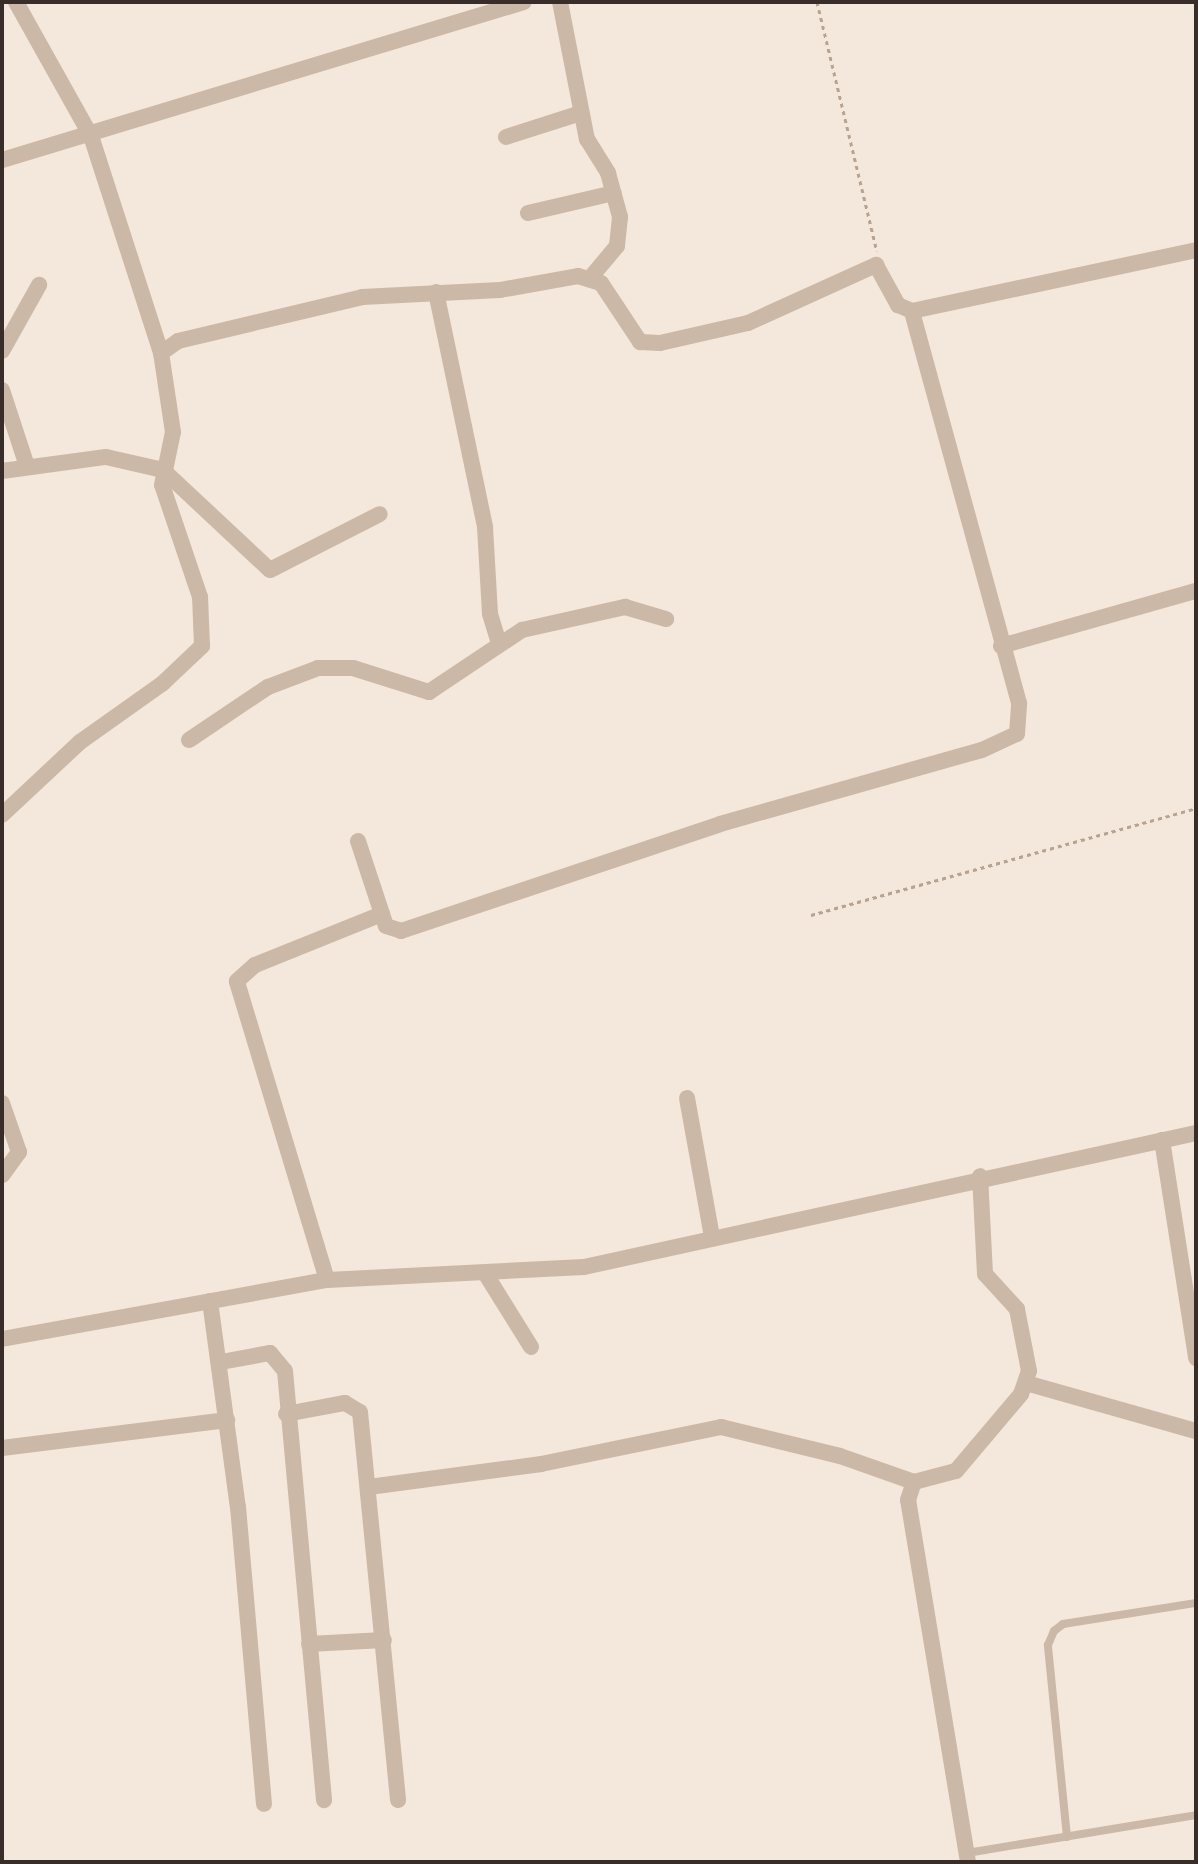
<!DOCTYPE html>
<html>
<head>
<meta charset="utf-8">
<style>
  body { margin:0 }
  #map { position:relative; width:1198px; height:1864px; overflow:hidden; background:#f3e8db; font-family:"Sofia Sans Condensed",sans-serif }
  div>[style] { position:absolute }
  .path>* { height:3px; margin-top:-1.5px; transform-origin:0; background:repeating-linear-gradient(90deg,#b8a290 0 4px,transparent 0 8px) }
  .service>* { height:8px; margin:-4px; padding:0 4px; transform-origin:4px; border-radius:4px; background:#ccb8a6 }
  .minor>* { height:16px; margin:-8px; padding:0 8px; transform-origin:8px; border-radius:8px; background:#ccb8a6 }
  span { translate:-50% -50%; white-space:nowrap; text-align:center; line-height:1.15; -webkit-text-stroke:7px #fbf2e8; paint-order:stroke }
  .frame { position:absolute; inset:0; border:4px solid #382d28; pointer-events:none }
</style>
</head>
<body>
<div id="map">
  <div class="path">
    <i style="left:817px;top:2px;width:256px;rotate:76.5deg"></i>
    <i style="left:811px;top:915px;width:400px;rotate:-15.5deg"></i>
  </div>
  <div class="service">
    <i style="left:1067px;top:1837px;width:193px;rotate:-95.7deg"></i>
    <i style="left:1048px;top:1645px;width:15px;rotate:-67deg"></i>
    <i style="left:1054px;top:1631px;width:11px;rotate:-38deg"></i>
    <i style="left:1063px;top:1624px;width:135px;rotate:-9deg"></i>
    <i style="left:967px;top:1853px;width:232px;rotate:-9.4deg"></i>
  </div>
  <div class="minor">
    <i style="left:16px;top:2px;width:154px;rotate:60.8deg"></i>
    <i style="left:91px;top:136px;width:228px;rotate:72.1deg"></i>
    <i style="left:560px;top:2px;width:140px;rotate:78.9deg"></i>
    <i style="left:587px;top:139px;width:40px;rotate:58deg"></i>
    <i style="left:608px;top:173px;width:46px;rotate:74.7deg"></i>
    <i style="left:620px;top:217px;width:29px;rotate:96deg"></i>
    <i style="left:617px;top:246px;width:39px;rotate:130deg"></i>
    <i style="left:506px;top:137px;width:79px;rotate:-17.7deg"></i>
    <i style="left:2px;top:160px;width:545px;rotate:-16.84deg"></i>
    <i style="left:528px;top:213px;width:88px;rotate:-13.1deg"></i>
    <i style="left:436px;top:292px;width:240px;rotate:78.2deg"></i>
    <i style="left:485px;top:527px;width:87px;rotate:86.7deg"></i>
    <i style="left:490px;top:614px;width:31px;rotate:73deg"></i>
    <i style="left:2px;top:351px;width:76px;rotate:-60.7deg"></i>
    <i style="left:2px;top:390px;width:77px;rotate:71.8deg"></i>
    <i style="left:2px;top:471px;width:105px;rotate:-7.7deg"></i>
    <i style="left:106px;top:457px;width:58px;rotate:12.8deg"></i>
    <i style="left:163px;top:470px;width:146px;rotate:43.1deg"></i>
    <i style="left:270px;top:570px;width:123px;rotate:-27deg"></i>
    <i style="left:1001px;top:646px;width:203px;rotate:-15.8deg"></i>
    <i style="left:189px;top:740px;width:95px;rotate:-33.9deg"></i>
    <i style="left:268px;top:687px;width:53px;rotate:-20.8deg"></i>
    <i style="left:318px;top:668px;width:35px"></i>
    <i style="left:353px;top:668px;width:80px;rotate:17.5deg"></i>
    <i style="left:429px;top:692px;width:112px;rotate:-33.7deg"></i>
    <i style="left:522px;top:630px;width:106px;rotate:-12.6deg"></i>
    <i style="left:625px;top:607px;width:43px;rotate:16.3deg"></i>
    <i style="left:2px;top:815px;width:107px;rotate:-43.1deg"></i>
    <i style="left:80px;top:742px;width:102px;rotate:-35.4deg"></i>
    <i style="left:163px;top:683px;width:54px;rotate:-43.5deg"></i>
    <i style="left:202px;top:646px;width:49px;rotate:-92.3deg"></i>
    <i style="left:200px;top:597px;width:118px;rotate:-108.7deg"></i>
    <i style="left:162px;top:485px;width:54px;rotate:-78.3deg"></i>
    <i style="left:173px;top:432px;width:80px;rotate:-98.6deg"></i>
    <i style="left:161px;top:353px;width:21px;rotate:-35deg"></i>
    <i style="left:178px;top:341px;width:189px;rotate:-13.4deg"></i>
    <i style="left:362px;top:297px;width:138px;rotate:-2.9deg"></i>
    <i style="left:500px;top:290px;width:79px;rotate:-10.2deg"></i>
    <i style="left:578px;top:276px;width:24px;rotate:17deg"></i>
    <i style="left:601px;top:283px;width:71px;rotate:56.5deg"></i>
    <i style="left:640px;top:342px;width:20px;rotate:3deg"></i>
    <i style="left:660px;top:343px;width:90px;rotate:-12.8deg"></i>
    <i style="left:748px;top:323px;width:141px;rotate:-24.4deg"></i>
    <i style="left:876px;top:265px;width:46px;rotate:61.2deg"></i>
    <i style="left:898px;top:305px;width:15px;rotate:23deg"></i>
    <i style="left:912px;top:311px;width:290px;rotate:-12.1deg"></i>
    <i style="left:358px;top:841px;width:89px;rotate:71.8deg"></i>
    <i style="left:386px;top:926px;width:16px;rotate:18deg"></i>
    <i style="left:401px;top:931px;width:336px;rotate:-18.5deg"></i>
    <i style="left:720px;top:824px;width:272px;rotate:-15.8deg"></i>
    <i style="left:982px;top:750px;width:38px;rotate:-25deg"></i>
    <i style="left:1017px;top:734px;width:31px;rotate:-86deg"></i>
    <i style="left:1019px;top:703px;width:406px;rotate:-105.3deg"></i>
    <i style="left:687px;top:1098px;width:141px;rotate:79.8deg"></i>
    <i style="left:2px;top:1103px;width:52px;rotate:70.9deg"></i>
    <i style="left:19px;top:1152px;width:29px;rotate:126deg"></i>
    <i style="left:1162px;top:1140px;width:221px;rotate:81.1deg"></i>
    <i style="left:485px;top:1273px;width:87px;rotate:58.1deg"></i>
    <i style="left:327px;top:1280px;width:312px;rotate:-106.8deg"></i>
    <i style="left:237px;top:981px;width:24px;rotate:-42deg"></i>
    <i style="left:255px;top:965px;width:137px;rotate:-21.9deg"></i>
    <i style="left:210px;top:1301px;width:208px;rotate:82.3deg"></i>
    <i style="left:238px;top:1507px;width:298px;rotate:85deg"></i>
    <i style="left:2px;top:1339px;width:330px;rotate:-10.3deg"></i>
    <i style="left:327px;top:1280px;width:257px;rotate:-2.9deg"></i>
    <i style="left:584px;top:1267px;width:626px;rotate:-12.35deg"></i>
    <i style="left:221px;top:1362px;width:50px;rotate:-10.4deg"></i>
    <i style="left:270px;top:1353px;width:23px;rotate:50deg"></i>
    <i style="left:285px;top:1371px;width:431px;rotate:84.8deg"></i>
    <i style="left:1026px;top:1383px;width:177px;rotate:15.8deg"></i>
    <i style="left:286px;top:1414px;width:60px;rotate:-10.6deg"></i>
    <i style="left:345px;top:1403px;width:17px;rotate:31deg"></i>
    <i style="left:360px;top:1412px;width:390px;rotate:84.4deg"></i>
    <i style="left:2px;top:1448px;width:227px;rotate:-7.1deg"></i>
    <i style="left:369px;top:1487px;width:174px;rotate:-7.6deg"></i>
    <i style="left:541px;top:1464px;width:184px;rotate:-11.6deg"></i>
    <i style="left:721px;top:1427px;width:122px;rotate:13.7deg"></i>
    <i style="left:840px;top:1456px;width:78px;rotate:19.4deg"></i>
    <i style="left:309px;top:1644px;width:75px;rotate:-3.1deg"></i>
    <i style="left:968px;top:1862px;width:367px;rotate:-99.4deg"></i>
    <i style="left:908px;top:1500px;width:19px;rotate:-72deg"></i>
    <i style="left:914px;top:1482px;width:43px;rotate:-14.7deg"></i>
    <i style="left:956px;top:1471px;width:101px;rotate:-49.8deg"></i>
    <i style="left:1021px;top:1394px;width:24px;rotate:-71deg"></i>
    <i style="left:1029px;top:1371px;width:63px;rotate:-101deg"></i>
    <i style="left:1017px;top:1309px;width:47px;rotate:-132.4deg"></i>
    <i style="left:985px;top:1274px;width:98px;rotate:-92.9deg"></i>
  </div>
  <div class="frame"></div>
</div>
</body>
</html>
